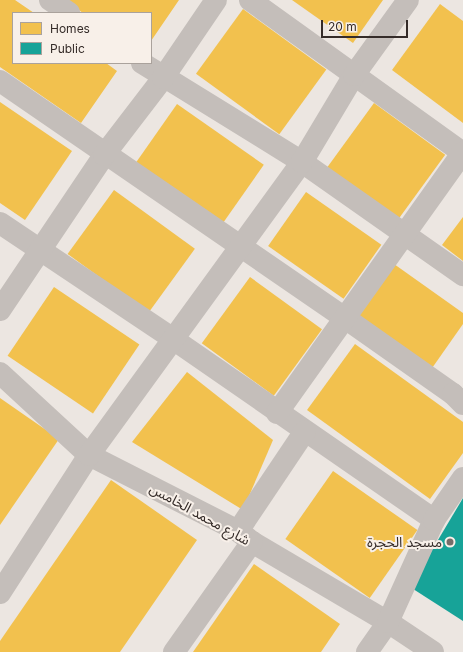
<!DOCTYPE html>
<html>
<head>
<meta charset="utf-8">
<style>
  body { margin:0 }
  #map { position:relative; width:463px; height:652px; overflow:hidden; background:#ece6e1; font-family:Inter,"Noto Sans Arabic",sans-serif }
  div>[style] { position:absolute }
  .homes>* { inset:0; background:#f2c14e; transform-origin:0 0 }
  .public>* { inset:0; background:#17a398 }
  .street>* { height:22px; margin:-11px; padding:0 11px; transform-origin:11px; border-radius:11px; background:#c4beba }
  .dots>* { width:11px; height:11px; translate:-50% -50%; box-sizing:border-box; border:2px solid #f8f0e9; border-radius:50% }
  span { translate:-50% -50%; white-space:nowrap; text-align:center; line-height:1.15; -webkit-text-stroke:4px #f8f0e9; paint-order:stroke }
  .street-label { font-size:14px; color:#352c29 }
  .poi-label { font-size:14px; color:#352c29 }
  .right { translate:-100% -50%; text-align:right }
  .legend { position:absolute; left:12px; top:12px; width:140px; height:52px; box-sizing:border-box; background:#f8f0e9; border:1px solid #aaa29c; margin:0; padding:5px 7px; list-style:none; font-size:12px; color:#352c29 }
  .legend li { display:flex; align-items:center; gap:8px; height:20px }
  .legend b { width:20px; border:1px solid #aaa29c }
  .scale { position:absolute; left:321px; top:20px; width:87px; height:18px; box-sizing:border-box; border:2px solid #352c29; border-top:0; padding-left:5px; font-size:12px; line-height:14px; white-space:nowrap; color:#352c29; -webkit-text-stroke:3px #f8f0e9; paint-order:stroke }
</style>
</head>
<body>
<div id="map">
  <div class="homes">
    <i style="clip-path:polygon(0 0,15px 0,34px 13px,13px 13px,13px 63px,106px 63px,117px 71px,81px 123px,0 67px)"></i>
    <i style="clip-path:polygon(64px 0,179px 0,151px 41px,151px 13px,83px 13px)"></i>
    <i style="clip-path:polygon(292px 0,383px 0,353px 43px)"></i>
    <i style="clip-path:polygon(440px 4px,463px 21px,463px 123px,392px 70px)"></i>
    <i style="left:243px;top:9px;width:103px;height:80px;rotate:36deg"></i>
    <i style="clip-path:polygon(0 102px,72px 151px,25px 220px,0 203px)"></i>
    <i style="left:374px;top:103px;width:88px;height:81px;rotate:36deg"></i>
    <i style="left:177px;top:104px;width:106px;height:73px;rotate:35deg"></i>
    <i style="left:114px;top:190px;width:100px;height:79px;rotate:36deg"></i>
    <i style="left:306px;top:192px;width:92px;height:66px;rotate:35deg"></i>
    <i style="clip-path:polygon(463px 217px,463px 261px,442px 245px)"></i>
    <i style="clip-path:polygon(394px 264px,463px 313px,463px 324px,430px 371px,356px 318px)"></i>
    <i style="left:250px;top:277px;width:89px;height:82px;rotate:36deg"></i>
    <i style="left:54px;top:287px;width:103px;height:83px;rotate:34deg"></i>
    <i style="clip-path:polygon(355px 344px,463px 422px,463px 453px,430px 499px,307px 410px)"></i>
    <i style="clip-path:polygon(187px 372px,273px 440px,243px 510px,132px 442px)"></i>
    <i style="clip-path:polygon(0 398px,59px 439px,0 525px)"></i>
    <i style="left:333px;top:471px;width:103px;height:83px;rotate:35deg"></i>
    <i style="clip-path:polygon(111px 480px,197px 540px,120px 652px,0 652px,0 641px)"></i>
    <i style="clip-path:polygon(254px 564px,340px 624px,321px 652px,193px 652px)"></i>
  </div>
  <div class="public">
    <i style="clip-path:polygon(463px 498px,463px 621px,410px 587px)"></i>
  </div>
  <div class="street">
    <i style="left:50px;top:0;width:23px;rotate:34deg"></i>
    <i style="left:250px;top:0;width:262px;rotate:35.7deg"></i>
    <i style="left:142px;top:63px;width:188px;rotate:31.7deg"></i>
    <i style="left:302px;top:162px;width:197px;rotate:35.1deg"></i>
    <i style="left:0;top:81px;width:419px;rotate:34.5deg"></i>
    <i style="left:345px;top:318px;width:132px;rotate:35.1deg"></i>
    <i style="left:453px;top:394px;width:14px;rotate:45deg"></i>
    <i style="left:0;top:223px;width:208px;rotate:33.8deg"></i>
    <i style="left:173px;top:339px;width:318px;rotate:34.7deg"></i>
    <i style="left:0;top:310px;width:187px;rotate:-56.1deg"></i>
    <i style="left:104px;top:155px;width:97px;rotate:-52.5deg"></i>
    <i style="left:163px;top:78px;width:94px;rotate:-55.8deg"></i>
    <i style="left:0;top:373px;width:121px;rotate:42.7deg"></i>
    <i style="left:89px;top:455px;width:167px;rotate:27deg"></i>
    <i style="left:238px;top:531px;width:18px;rotate:38deg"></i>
    <i style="left:252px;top:542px;width:158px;rotate:30.5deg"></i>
    <i style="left:388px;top:622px;width:54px;rotate:33.7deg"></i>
    <i style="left:277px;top:413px;width:320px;rotate:-54.5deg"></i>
    <i style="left:238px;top:531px;width:120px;rotate:-56.2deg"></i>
    <i style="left:0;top:593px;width:164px;rotate:-57.2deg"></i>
    <i style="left:89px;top:455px;width:362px;rotate:-54deg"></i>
    <i style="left:302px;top:162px;width:101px;rotate:-59.1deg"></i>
    <i style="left:354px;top:75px;width:92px;rotate:-54.2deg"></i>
    <i style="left:174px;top:652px;width:135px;rotate:-54.7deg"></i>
    <i style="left:367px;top:652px;width:37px;rotate:-55deg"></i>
    <i style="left:388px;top:622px;width:112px;rotate:-65.7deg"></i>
    <i style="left:434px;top:520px;width:51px;rotate:-55.4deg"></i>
  </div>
  <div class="dots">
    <i style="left:450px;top:542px;background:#756d69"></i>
  </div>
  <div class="street-label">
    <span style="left:200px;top:514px;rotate:29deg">شارع محمد الخامس</span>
  </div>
  <div class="poi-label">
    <span class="right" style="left:442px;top:542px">مسجد الحجرة</span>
  </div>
  <ul class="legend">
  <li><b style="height:11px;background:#f2c14e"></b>Homes</li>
  <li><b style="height:11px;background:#17a398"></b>Public</li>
  </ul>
  <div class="scale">20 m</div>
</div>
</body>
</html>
